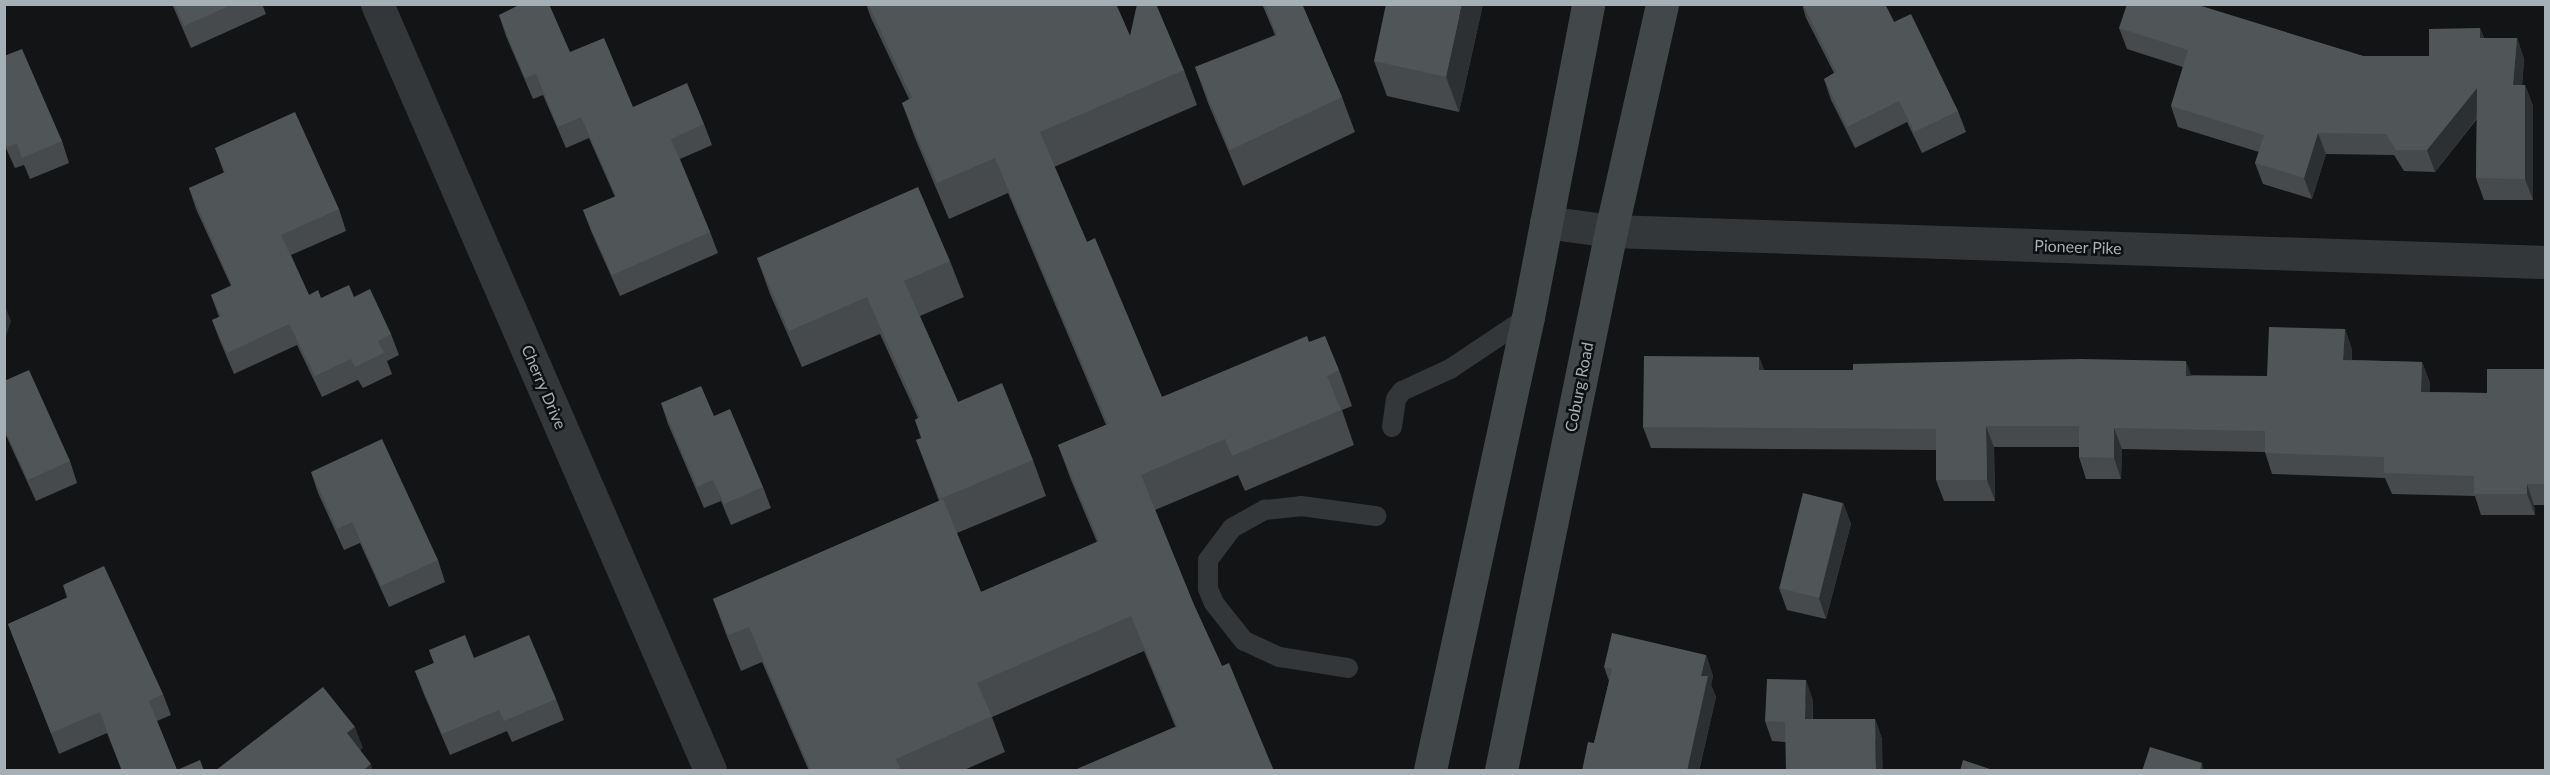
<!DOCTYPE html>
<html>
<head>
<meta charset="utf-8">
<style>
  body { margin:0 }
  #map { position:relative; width:2550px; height:775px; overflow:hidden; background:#131415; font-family:Lato,sans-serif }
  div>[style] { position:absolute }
  .service>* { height:20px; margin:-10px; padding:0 10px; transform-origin:10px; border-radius:10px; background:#34373a }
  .minor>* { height:33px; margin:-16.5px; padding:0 16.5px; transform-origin:16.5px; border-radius:16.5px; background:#34373a }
  .secondary>* { height:33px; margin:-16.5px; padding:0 16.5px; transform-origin:16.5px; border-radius:16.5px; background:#42474a }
  .wall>* { inset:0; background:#464a4d }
  .shaded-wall>* { inset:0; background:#2d3032 }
  .building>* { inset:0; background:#505558; transform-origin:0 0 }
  span { translate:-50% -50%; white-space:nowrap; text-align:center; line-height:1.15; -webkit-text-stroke:5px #0e0f10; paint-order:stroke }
  .street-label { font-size:16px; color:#a4afb6 }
  .frame { position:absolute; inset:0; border:6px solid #a4afb6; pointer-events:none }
</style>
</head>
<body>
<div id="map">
  <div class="service">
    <i style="left:1392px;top:427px;width:28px;rotate:-82deg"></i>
    <i style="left:1396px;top:399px;width:10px;rotate:-53deg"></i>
    <i style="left:1402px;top:391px;width:53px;rotate:-24.6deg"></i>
    <i style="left:1450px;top:369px;width:94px;rotate:-33.7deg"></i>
    <i style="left:1348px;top:668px;width:70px;rotate:-170.9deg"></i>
    <i style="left:1279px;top:657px;width:38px;rotate:-155deg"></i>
    <i style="left:1244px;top:641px;width:48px;rotate:-128.3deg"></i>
    <i style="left:1214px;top:603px;width:15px;rotate:-113deg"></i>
    <i style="left:1208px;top:589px;width:29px;rotate:-90deg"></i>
    <i style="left:1208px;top:560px;width:40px;rotate:-53deg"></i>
    <i style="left:1232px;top:528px;width:38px;rotate:-29deg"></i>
    <i style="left:1265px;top:510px;width:36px;rotate:-6deg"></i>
    <i style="left:1301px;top:506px;width:76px;rotate:7.6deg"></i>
  </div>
  <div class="minor">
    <i style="left:377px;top:4px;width:835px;rotate:66.5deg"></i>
    <i style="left:1546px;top:222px;width:66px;rotate:7.9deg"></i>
    <i style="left:1611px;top:231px;width:936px;rotate:1.9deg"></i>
  </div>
  <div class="secondary">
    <i style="left:1430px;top:770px;width:463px;rotate:-77.8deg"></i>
    <i style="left:1528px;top:317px;width:319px;rotate:-79.1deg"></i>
    <i style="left:1501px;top:770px;width:550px;rotate:-78.47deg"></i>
    <i style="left:1611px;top:231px;width:233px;rotate:-77.3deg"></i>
  </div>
  <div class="wall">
    <i style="clip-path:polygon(172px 4px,262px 4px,266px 14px,191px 48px)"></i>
    <i style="clip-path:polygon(866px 4px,1116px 4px,1130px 36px,1184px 70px,1197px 105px,1054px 167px,1087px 242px,1162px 397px,1309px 342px,1339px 370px,1352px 406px,1342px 410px,1354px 445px,1245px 491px,1238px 475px,1155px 510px,1194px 605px,1222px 666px,1274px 771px,1175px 726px,1144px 651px,992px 717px,1005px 752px,962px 771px,809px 771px,762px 662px,741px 671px,726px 634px,713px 599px,939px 501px,916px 440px,921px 438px,915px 420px,918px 418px,880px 334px,802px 367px,770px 294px,757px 258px,950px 261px,964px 297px,920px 316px,958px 402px,1033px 460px,1046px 496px,957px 533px,981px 592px,1097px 542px,1071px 480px,1058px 445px,1106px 425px,1008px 193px,949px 219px,915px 138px,902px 103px,909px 99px,871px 18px)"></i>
    <i style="clip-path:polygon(1262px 4px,1302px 4px,1342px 97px,1355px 132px,1243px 186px,1208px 103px,1195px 67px,1275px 35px)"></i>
    <i style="clip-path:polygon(1483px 4px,1459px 112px,1387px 96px,1374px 61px)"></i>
    <i style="clip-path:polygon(1802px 4px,1885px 4px,1894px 22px,1958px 111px,1966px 132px,1922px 153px,1907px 122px,1855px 148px,1831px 100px,1824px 79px,1834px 73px,1806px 18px)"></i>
    <i style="clip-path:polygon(2203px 7px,2363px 56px,2429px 56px,2480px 28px,2484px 38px,2517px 38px,2524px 59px,2522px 85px,2525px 85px,2533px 106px,2533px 200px,2484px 200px,2476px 178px,2477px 119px,2435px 172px,2404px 171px,2394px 155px,2326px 154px,2312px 199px,2263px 184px,2255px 163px,2259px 152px,2178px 127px,2171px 106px,2183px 67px,2127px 49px,2119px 28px)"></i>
    <i style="clip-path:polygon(499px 15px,570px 52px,633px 107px,704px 124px,712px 145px,680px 159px,710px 232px,718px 253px,620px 296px,591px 231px,583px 210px,615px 197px,589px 138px,566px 148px,543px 95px,533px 99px,506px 36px)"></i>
    <i style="clip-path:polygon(4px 56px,62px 141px,69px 163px,30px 179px,24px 165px,15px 168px,4px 144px)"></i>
    <i style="clip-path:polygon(215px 148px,339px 209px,346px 231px,291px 255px,309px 295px,321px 298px,354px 297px,391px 334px,399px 355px,387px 361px,392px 374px,363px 388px,358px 380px,322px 397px,297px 345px,234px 374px,220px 341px,212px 320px,219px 317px,211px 295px,231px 286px,196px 209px,189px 188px,224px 173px)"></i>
    <i style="clip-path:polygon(2345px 329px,2352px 350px,2352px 360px,2422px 362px,2430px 383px,2429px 392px,2487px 393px,2546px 369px,2546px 505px,2534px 505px,2535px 515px,2481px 515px,2475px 496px,2392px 494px,2385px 478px,2272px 474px,2265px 452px,2122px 449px,2121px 479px,2086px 479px,2079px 457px,2079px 447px,1994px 447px,1995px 501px,1944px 501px,1936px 480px,1936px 450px,1651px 448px,1643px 427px,1759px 357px,1764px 370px,2267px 376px)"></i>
    <i style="clip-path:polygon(4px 381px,70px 461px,77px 483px,36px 501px,4px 431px)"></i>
    <i style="clip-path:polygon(661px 403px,714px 416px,763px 487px,771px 508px,731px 525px,721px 501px,704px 508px,668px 424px)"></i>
    <i style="clip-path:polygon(311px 472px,438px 560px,445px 582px,389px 607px,360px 543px,344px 550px,318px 493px)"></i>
    <i style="clip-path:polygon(1843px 503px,1851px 524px,1826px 619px,1787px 610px,1779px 588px)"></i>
    <i style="clip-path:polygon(63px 585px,163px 694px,171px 715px,157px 721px,177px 770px,122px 771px,107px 733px,59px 754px,8px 624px,67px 598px)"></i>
    <i style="clip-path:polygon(429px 650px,474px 658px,556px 699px,564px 720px,512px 742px,507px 731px,450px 755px,423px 692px,415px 671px,434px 663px)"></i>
    <i style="clip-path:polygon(1706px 655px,1713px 676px,1711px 685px,1716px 697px,1699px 771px,1582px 771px,1594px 743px,1609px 681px,1604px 667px)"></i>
    <i style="clip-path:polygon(1813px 700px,1813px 719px,1875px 719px,1882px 739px,1785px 742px,1772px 741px,1765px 721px)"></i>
  </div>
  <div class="shaded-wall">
    <i style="clip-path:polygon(1462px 4px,1483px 4px,1459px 112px,1446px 77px)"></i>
    <i style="clip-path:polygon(2480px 28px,2488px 49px,2480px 38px)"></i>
    <i style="clip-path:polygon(2517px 38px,2524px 59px,2521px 106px,2513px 85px)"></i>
    <i style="clip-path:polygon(2525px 85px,2533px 106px,2533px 200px,2525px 179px)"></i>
    <i style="clip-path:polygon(2477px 88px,2484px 109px,2435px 172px,2427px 150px)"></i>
    <i style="clip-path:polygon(2318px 133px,2326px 154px,2312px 199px,2304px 178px)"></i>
    <i style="clip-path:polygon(4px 304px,11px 321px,4px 342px)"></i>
    <i style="clip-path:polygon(2345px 329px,2352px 350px,2351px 381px,2343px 360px)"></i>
    <i style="clip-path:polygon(1759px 357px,1767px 378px,1759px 370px)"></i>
    <i style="clip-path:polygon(2186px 361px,2194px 382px,2186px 376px)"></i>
    <i style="clip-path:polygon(2422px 362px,2430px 383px,2429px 413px,2421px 392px)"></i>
    <i style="clip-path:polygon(1986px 426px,1994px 447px,1995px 501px,1987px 480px)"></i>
    <i style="clip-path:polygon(2114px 428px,2122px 449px,2121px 479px,2114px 458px)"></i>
    <i style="clip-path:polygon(2527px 484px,2534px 505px,2535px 515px,2527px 494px)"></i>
    <i style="clip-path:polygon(1843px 503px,1851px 524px,1826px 619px,1819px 598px)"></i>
    <i style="clip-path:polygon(1706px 655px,1713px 676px,1711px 685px,1716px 697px,1699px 771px,1687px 771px,1701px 676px)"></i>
    <i style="clip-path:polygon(1806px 680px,1813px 700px,1812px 739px,1805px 719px)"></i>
    <i style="clip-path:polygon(1875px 719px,1882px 739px,1883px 771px,1876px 771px)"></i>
    <i style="clip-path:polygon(355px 727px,363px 748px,355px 754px,347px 733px)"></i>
    <i style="clip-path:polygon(2202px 763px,2204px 771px,2200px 771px)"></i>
    <i style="clip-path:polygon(371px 764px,373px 771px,363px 771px)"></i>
  </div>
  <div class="building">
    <i style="clip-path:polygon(174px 4px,233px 4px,184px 26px)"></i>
    <i style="clip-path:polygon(521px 4px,549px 4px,570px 52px,604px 38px,633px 107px,687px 83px,704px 124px,671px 139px,710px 232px,612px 275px,583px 210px,616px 196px,581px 117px,558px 127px,536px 74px,525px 78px,499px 15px)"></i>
    <i style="clip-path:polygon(868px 4px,1116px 4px,1130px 36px,1137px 4px,1156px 4px,1184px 70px,1040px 132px,1087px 242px,1095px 238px,1162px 397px,1307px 336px,1309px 342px,1325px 336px,1339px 370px,1327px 376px,1341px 410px,1232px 456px,1225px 439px,1141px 475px,1194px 605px,1222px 666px,1229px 663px,1274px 771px,1072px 771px,1177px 726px,1131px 616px,977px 683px,992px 716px,896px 759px,900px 768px,895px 771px,811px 771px,749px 627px,728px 635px,713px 599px,943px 499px,981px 592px,1099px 541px,1058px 445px,1108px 424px,995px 158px,937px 183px,902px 103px,912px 98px)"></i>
    <i style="clip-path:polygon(1264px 4px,1302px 4px,1342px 97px,1230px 150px,1195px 67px,1277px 35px)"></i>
    <i style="clip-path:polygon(1386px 4px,1462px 4px,1446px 77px,1374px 61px)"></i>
    <i style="clip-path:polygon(1803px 4px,1885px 4px,1894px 22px,1911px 14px,1958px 111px,1914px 132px,1899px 101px,1847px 127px,1824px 79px,1836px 72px)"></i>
    <i style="clip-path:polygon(2127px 4px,2195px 4px,2363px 56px,2429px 56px,2429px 29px,2480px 28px,2480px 38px,2517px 38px,2513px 85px,2525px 85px,2525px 179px,2476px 178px,2477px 88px,2427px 150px,2396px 150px,2386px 134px,2318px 133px,2304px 178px,2255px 163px,2264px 135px,2171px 106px,2188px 50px,2119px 28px)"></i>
    <i style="clip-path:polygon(22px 49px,62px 141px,22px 158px,17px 144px,7px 147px,4px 141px,4px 56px)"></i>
    <i style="clip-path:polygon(295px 112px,339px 209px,281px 235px,309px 295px,318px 290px,321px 298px,349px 285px,354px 297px,370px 289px,391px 334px,378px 341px,384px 353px,355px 367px,351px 359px,315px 376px,289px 324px,227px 353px,212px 320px,221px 316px,211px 295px,232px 285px,189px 188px,225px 172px,215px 148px)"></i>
    <i style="clip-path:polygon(918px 187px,950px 261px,904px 281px,958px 402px,1002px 383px,1033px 460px,940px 499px,916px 440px,922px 438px,915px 420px,920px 417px,867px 297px,789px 331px,757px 258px)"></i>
    <i style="clip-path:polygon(2269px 327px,2345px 329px,2343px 360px,2422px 362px,2421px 392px,2487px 393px,2487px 369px,2546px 369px,2546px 484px,2527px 484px,2527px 494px,2474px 494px,2474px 476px,2384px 473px,2384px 457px,2265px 453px,2265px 431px,2114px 428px,2114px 458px,2079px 457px,2079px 426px,1986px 426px,1987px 480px,1936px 480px,1936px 429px,1643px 427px,1644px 356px,1759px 357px,1759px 370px,1853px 370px,1853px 364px,2081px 359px,2186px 361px,2186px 376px,2267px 376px)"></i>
    <i style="clip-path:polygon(29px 370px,70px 461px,28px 480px,4px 428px,4px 381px)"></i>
    <i style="clip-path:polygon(701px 386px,714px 416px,730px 409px,763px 487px,724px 504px,713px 480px,697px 487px,661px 403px)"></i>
    <i style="clip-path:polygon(382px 439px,438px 560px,381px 586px,352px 522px,337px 529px,311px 472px)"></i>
    <i style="left:1803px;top:493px;width:41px;height:98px;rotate:14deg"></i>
    <i style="clip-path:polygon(104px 566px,163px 694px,149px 701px,177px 770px,200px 760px,204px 771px,122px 771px,100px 712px,51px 733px,8px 624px,68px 597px,63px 585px)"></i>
    <i style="clip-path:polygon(1612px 633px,1706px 655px,1701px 676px,1708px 676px,1687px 771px,1582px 771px,1588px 742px,1594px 743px,1612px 669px,1604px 667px)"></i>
    <i style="clip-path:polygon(465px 635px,474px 658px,529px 635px,556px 699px,504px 721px,499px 710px,442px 734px,415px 671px,434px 663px,429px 650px)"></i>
    <i style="clip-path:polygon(1767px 679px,1806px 680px,1805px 719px,1875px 719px,1876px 771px,1786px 771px,1785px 722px,1765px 721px)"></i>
    <i style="clip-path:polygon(323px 687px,355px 727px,347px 733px,371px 764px,363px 771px,215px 771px)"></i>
    <i style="clip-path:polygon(2150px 747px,2202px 763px,2200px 771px,2142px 771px)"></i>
    <i style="clip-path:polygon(1963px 760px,1996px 771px,1960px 771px)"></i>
  </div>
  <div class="street-label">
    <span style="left:2078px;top:247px;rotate:2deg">Pioneer Pike</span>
    <span style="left:544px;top:387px;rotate:67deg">Cherry Drive</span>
    <span style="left:1579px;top:387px;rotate:-79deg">Coburg Road</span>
  </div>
  <div class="frame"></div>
</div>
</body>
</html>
